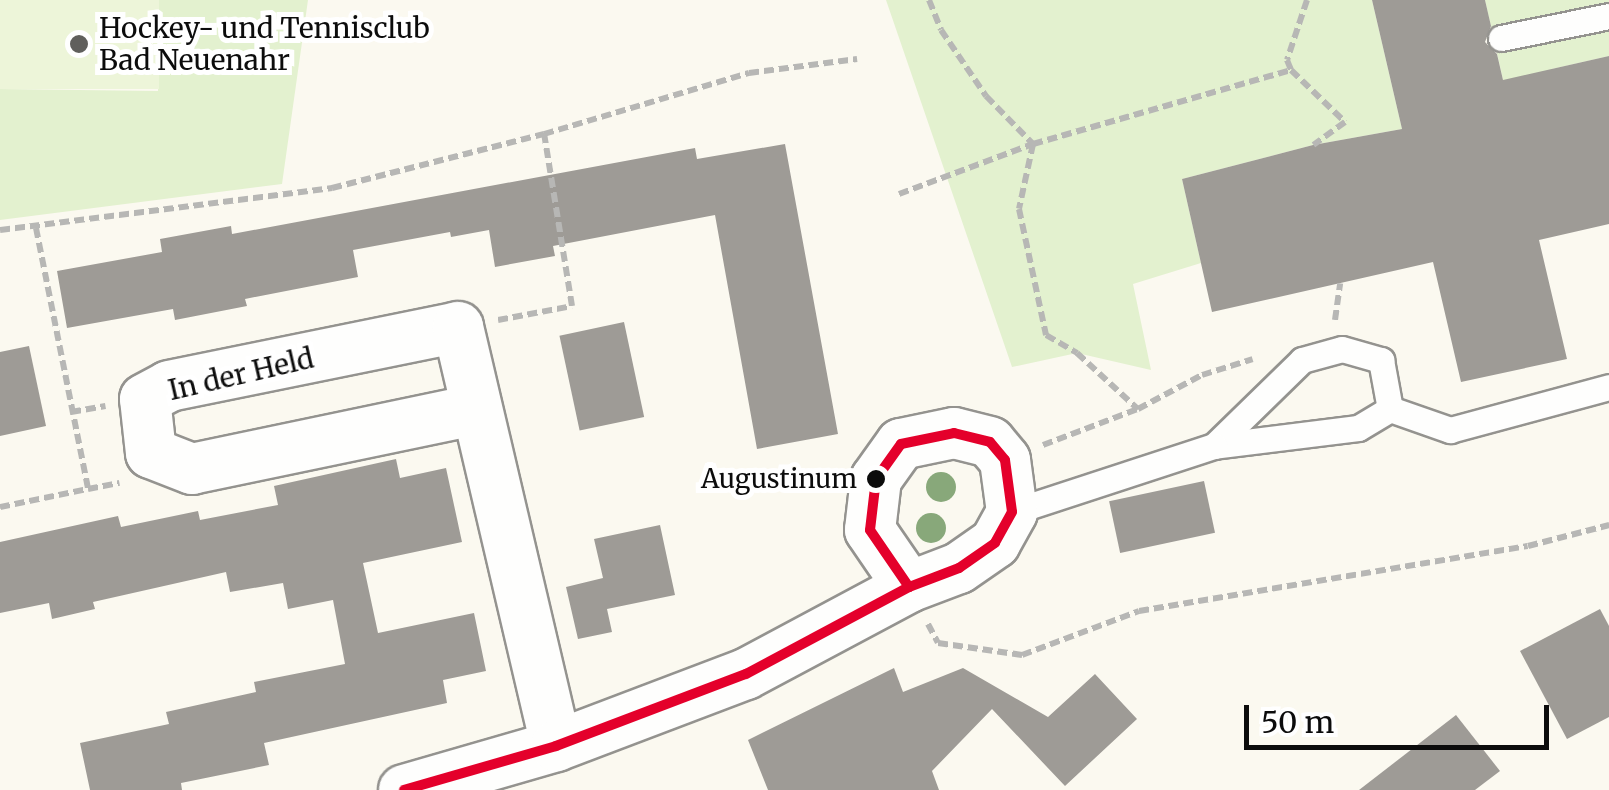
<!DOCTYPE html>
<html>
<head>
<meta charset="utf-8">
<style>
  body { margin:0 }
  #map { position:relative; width:1609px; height:790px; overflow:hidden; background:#fbf9f0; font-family:Merriweather,serif }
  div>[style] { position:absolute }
  .green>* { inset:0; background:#e3f1cf }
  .pitch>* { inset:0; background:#edf5d9; transform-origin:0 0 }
  .building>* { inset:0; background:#9e9b96; transform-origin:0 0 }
  .path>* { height:6px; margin-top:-3px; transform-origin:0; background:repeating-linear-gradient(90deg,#b7b7b5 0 10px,transparent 0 15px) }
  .roads { filter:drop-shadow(2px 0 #94938f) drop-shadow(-2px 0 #94938f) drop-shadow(0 2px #94938f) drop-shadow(0 -2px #94938f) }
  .lane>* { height:25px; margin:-12.5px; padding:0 12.5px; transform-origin:12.5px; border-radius:12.5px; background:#fefefd }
  .street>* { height:50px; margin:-25px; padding:0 25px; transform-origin:25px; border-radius:25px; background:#fefefd }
  .bus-1>* { height:10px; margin:-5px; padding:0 5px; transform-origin:5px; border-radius:5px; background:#e4002b }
  .trees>* { width:30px; height:30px; margin:-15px; border-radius:50%; background:#88a87a }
  .dots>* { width:28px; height:28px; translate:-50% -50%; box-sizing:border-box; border:5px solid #fff; border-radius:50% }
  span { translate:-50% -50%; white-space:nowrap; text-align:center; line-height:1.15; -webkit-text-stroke:10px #fff; paint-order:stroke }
  .bus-label { font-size:26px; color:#0c0c0c }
  .right { translate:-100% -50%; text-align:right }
  .poi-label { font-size:28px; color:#0c0c0c }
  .left { translate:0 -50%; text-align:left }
  .street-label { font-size:28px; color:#0c0c0c }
  .scale { position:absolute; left:1244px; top:705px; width:305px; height:45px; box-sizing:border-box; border:5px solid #0c0c0c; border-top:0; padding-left:12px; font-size:30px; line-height:35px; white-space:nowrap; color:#0c0c0c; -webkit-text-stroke:8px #fff; paint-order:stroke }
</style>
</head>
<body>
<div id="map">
  <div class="green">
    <i style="clip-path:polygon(159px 0,308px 0,282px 184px,0 220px,0 89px,158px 91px)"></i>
    <i style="clip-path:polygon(886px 0,1372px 0,1402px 129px,1313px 145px,1182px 179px,1201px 263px,1133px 284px,1151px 370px,1077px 353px,1012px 367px)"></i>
    <i style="clip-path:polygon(1485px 0,1609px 0,1609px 56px,1552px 69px,1515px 133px)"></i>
  </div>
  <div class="pitch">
    <i style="left:0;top:0;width:159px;height:89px"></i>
  </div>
  <div class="building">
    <i style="clip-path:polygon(1372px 0,1485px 0,1491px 26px,1485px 42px,1497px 54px,1503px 80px,1609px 56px,1609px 224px,1539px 240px,1567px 359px,1461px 382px,1433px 262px,1212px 312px,1182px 179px,1313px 145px,1402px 129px)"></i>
    <i style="clip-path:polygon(785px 144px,838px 434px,757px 449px,715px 215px,553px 246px,555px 256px,495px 267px,489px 230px,451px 237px,450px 232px,353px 250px,358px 277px,245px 299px,247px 306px,175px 320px,173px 309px,67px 328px,57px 271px,162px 252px,160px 239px,231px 226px,232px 234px,695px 148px,697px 159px)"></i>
    <i style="left:624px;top:322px;width:97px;height:66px;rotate:78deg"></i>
    <i style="clip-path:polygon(29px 346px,46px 426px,0 436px,0 352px)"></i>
    <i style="clip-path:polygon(396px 459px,400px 478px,446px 468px,462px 542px,363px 563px,378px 633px,474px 613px,486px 671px,443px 680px,447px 703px,264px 743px,269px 765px,181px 783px,182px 790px,90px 790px,80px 743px,169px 724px,166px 712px,256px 692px,254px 682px,345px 664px,333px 600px,288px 609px,283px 583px,230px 592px,226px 572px,93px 602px,95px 609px,52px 619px,49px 603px,0 613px,0 542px,118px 516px,121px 527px,198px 511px,200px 520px,278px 505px,274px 486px)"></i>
    <i style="left:1204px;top:481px;width:53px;height:97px;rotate:78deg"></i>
    <i style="clip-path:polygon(660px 525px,675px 595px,607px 609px,612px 632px,578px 639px,566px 587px,603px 578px,594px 539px)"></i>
    <i style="clip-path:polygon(1600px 609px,1609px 626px,1609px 717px,1567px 739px,1520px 651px)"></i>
    <i style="clip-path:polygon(894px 668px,903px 692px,963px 668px,1048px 717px,1095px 674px,1137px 719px,1065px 786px,992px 709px,932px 771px,939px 790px,768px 790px,748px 740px)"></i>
    <i style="clip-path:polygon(1456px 715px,1500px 771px,1475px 790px,1359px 790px)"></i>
  </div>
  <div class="path">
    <i style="left:929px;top:0;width:32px;rotate:68deg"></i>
    <i style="left:941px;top:30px;width:80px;rotate:55.7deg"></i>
    <i style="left:986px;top:96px;width:67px;rotate:45.6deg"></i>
    <i style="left:1033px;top:144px;width:66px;rotate:102.2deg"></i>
    <i style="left:1019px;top:209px;width:129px;rotate:77.9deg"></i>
    <i style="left:1046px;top:335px;width:36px;rotate:30deg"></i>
    <i style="left:1077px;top:353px;width:83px;rotate:42.6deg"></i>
    <i style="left:1307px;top:0;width:63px;rotate:108.4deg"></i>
    <i style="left:1287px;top:60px;width:11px;rotate:68deg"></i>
    <i style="left:1291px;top:70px;width:75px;rotate:43.9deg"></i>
    <i style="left:1345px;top:122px;width:39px;rotate:144deg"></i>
    <i style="left:899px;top:194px;width:143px;rotate:-20.5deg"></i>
    <i style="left:1033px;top:144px;width:268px;rotate:-16deg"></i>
    <i style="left:36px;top:228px;width:266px;rotate:78.7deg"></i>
    <i style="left:88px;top:489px;width:32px;rotate:-11deg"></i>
    <i style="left:0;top:230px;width:335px;rotate:-7.2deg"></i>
    <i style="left:332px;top:188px;width:219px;rotate:-14.3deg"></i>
    <i style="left:544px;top:134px;width:214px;rotate:-16.6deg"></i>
    <i style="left:749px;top:73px;width:109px;rotate:-7.4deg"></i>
    <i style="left:498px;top:320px;width:75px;rotate:-10.7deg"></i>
    <i style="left:572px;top:306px;width:174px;rotate:-99.2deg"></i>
    <i style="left:1335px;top:320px;width:37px;rotate:-82deg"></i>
    <i style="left:71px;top:412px;width:35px;rotate:-10deg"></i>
    <i style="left:1043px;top:445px;width:102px;rotate:-20.8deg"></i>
    <i style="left:1138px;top:409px;width:72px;rotate:-28deg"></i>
    <i style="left:1202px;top:375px;width:53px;rotate:-17.4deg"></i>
    <i style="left:0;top:507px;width:90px;rotate:-11.6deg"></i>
    <i style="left:928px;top:624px;width:21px;rotate:62deg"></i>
    <i style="left:938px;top:643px;width:85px;rotate:8.1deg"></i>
    <i style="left:1022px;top:655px;width:125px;rotate:-20.6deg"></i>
    <i style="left:1139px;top:611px;width:394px;rotate:-9.5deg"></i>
    <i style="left:1528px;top:546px;width:84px;rotate:-14.5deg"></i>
  </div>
  <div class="roads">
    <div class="lane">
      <i style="left:1501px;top:38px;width:110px;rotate:-11.5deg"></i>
      <i style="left:1342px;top:349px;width:41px;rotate:15.8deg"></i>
      <i style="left:1381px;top:360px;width:50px;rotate:79.6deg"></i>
      <i style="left:1390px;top:409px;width:37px;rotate:149deg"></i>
      <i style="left:1358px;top:428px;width:145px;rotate:172.9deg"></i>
      <i style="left:1214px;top:446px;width:123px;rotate:-44.3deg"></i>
      <i style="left:1302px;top:360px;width:41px;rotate:-15.4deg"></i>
      <i style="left:1390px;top:409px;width:64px;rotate:19.3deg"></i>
      <i style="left:1450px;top:430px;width:165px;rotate:-15.1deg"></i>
      <i style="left:1012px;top:512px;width:213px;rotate:-18.1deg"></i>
    </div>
    <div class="street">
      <i style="left:474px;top:410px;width:288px;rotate:168.2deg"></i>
      <i style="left:192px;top:469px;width:44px;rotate:-158.7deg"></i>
      <i style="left:151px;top:453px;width:54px;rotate:-96.3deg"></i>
      <i style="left:145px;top:399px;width:27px;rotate:-28deg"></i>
      <i style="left:169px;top:386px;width:295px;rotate:-11.5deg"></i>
      <i style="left:458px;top:327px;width:430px;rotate:76.8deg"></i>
      <i style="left:404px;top:790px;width:158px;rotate:-16.1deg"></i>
      <i style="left:556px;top:746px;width:203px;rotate:-20.8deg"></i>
      <i style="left:746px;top:674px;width:185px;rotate:-28.1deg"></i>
      <i style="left:909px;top:587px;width:53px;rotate:-20.8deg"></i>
      <i style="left:959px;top:568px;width:44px;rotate:-34.8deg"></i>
      <i style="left:995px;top:543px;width:35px;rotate:-61deg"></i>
      <i style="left:1012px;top:512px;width:52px;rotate:-97.7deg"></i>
      <i style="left:1005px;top:460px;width:23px;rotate:-130deg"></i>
      <i style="left:990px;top:442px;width:37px;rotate:-166deg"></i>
      <i style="left:954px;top:433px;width:54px;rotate:168.3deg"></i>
      <i style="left:901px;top:444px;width:43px;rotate:125.5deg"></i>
      <i style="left:876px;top:479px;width:51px;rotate:96.7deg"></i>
      <i style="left:870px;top:530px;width:69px;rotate:55.6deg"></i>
    </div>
  </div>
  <div class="bus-1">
    <i style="left:954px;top:433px;width:37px;rotate:14deg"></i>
    <i style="left:990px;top:442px;width:23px;rotate:50deg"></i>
    <i style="left:1005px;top:460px;width:52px;rotate:82.3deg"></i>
    <i style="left:1012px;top:512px;width:35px;rotate:119deg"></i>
    <i style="left:995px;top:543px;width:44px;rotate:145.2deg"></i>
    <i style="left:959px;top:568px;width:53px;rotate:159.2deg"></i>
    <i style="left:909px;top:587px;width:69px;rotate:-124.4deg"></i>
    <i style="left:870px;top:530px;width:51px;rotate:-83.3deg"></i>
    <i style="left:876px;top:479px;width:43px;rotate:-54.5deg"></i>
    <i style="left:901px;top:444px;width:54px;rotate:-11.7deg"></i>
    <i style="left:404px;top:790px;width:158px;rotate:-16.1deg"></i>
    <i style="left:556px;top:746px;width:203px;rotate:-20.8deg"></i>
    <i style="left:746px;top:674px;width:185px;rotate:-28.1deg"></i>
  </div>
  <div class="trees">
    <i style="left:941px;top:487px"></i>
    <i style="left:931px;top:528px"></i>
  </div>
  <div class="dots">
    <i style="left:79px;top:44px;background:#605f5c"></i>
    <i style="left:876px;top:479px;background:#0c0c0c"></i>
  </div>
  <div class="bus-label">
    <span class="right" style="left:857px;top:479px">Augustinum</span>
  </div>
  <div class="poi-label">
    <span class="left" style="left:99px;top:44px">Hockey- und Tennisclub<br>Bad Neuenahr</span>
  </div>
  <div class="street-label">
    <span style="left:241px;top:374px;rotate:-13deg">In der Held</span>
  </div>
  <div class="scale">50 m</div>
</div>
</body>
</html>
